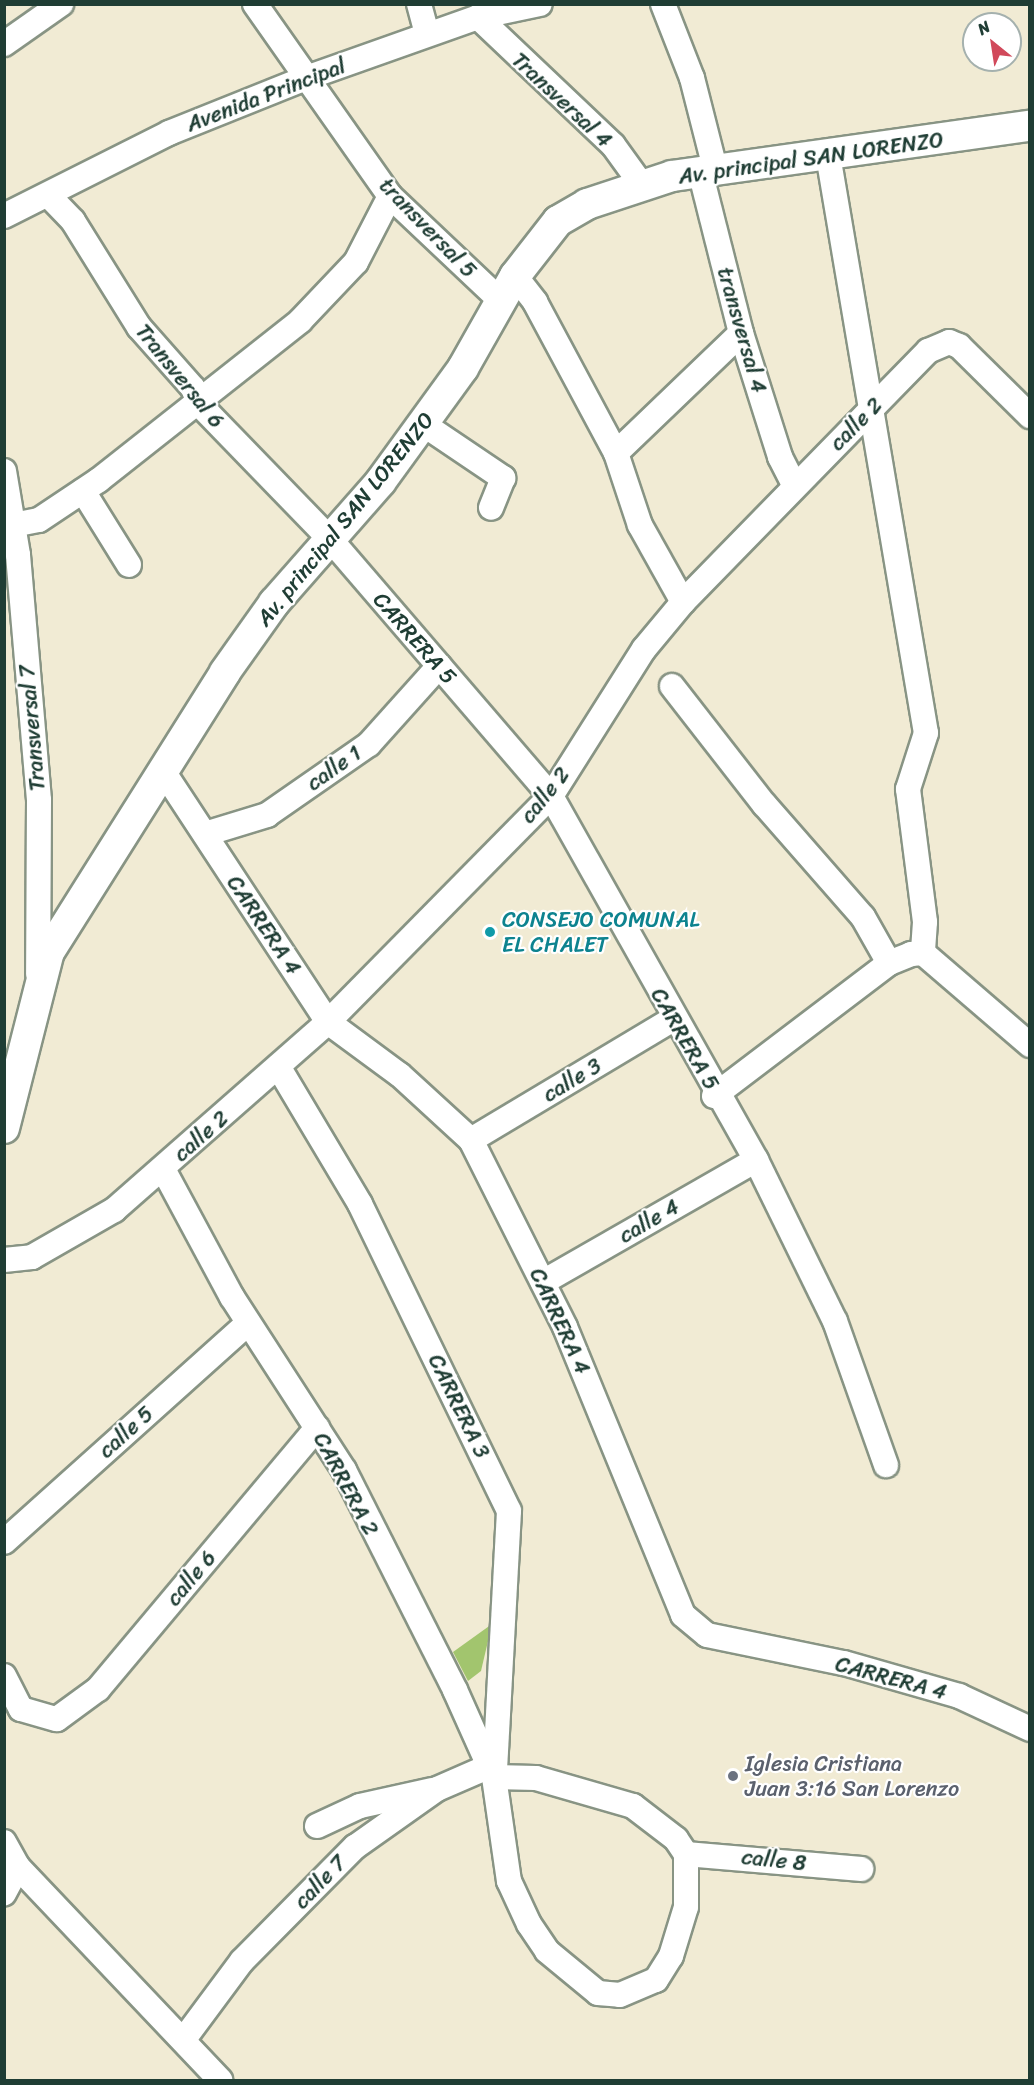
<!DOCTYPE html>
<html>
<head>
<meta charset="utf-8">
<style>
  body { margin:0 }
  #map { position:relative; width:1034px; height:2085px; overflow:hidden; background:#f1ebd4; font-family:Sriracha,sans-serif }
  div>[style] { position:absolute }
  .green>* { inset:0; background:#a2c56e }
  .roads { filter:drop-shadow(2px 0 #889484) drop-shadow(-2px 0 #889484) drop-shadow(0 2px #889484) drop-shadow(0 -2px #889484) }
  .minor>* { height:24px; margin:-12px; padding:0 12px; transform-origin:12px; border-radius:12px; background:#fff }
  .major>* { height:30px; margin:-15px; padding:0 15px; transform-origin:15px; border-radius:15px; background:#fff }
  .dots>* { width:16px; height:16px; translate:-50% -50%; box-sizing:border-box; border:3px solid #fff; border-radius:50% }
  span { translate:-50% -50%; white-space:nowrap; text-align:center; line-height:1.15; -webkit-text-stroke:4.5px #fff; paint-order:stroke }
  .street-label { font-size:22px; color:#1f3d34 }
  .culture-label { font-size:22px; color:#0d838f }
  .left { translate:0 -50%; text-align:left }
  .worship-label { font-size:22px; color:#5b616d }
  .frame { position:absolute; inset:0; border:6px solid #1f3d34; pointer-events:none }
  .north { position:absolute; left:962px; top:12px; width:60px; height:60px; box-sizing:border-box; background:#fff; border:2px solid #a5b1ae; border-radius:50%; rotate:330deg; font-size:16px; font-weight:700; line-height:24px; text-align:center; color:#1f3d34 }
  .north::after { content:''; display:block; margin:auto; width:21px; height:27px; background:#d1495b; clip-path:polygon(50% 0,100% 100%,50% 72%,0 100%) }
</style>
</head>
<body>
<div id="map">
  <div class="green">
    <i style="clip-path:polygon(492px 1624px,481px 1671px,468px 1681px,453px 1652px)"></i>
  </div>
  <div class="roads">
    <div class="minor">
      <i style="left:255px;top:4px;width:235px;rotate:54.9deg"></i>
      <i style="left:390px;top:196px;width:153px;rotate:43.4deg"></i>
      <i style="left:419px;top:4px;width:31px;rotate:75deg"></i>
      <i style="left:663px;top:4px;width:79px;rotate:68.6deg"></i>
      <i style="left:692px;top:78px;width:93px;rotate:75.7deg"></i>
      <i style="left:478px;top:17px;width:186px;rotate:43.5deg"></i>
      <i style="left:613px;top:145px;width:49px;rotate:54.1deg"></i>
      <i style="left:4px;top:44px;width:70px;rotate:-35.1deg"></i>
      <i style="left:828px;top:155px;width:586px;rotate:80.38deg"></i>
      <i style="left:926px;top:733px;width:59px;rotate:107.8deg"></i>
      <i style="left:908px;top:789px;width:134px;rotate:82.7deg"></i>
      <i style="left:925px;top:922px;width:31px;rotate:94deg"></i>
      <i style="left:700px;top:171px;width:167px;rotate:75.8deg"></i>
      <i style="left:741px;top:333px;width:130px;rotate:72.5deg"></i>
      <i style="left:780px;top:457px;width:31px;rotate:63deg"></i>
      <i style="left:50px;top:197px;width:33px;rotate:46deg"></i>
      <i style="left:73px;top:221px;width:125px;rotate:58.1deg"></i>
      <i style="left:139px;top:327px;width:81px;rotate:48.5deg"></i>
      <i style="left:193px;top:388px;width:18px;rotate:68deg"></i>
      <i style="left:200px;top:405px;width:187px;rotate:45.9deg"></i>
      <i style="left:330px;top:539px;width:339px;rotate:49.3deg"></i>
      <i style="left:551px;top:796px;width:418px;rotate:60.6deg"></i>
      <i style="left:756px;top:1160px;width:179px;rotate:63.9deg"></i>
      <i style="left:835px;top:1321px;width:153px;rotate:70.5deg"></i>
      <i style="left:4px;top:216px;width:185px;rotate:-26.7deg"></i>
      <i style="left:169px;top:133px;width:148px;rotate:-21.9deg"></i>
      <i style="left:306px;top:78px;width:182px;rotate:-19.5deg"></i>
      <i style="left:478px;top:17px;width:63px;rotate:-11.8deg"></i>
      <i style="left:515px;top:276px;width:33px;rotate:52deg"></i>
      <i style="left:535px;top:302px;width:171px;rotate:61.8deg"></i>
      <i style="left:616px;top:453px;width:76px;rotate:71.6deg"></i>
      <i style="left:640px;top:525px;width:88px;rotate:60.8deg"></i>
      <i style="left:423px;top:424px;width:97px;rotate:34deg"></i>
      <i style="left:503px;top:478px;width:32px;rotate:112deg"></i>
      <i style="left:616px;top:453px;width:173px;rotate:-43.8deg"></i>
      <i style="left:4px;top:471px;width:85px;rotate:80.5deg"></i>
      <i style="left:18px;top:555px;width:246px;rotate:85.1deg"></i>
      <i style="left:39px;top:800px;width:174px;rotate:90.3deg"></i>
      <i style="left:83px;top:491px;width:87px;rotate:58.1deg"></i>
      <i style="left:13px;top:525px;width:26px;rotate:-11deg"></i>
      <i style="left:39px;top:520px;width:72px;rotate:-33.7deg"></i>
      <i style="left:99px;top:480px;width:256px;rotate:-38.3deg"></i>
      <i style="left:300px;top:321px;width:81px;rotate:-46.5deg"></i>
      <i style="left:356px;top:262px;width:74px;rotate:-62.7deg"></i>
      <i style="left:672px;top:686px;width:150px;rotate:52.1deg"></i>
      <i style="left:764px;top:804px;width:150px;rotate:48.8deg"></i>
      <i style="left:863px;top:917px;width:53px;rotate:60.5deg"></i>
      <i style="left:163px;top:771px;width:300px;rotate:56.7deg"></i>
      <i style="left:328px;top:1022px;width:89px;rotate:36.4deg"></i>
      <i style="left:400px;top:1075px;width:96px;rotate:42.5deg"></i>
      <i style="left:471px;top:1140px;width:209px;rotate:63.3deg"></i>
      <i style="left:565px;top:1327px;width:311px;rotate:67.7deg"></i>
      <i style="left:683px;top:1615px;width:31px;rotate:40deg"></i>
      <i style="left:707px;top:1635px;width:140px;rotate:11.6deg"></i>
      <i style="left:844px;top:1663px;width:120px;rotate:16deg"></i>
      <i style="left:959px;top:1696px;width:78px;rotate:24.9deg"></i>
      <i style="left:205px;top:834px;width:65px;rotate:-17deg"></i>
      <i style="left:267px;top:815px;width:124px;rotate:-34.8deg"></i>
      <i style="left:369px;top:744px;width:105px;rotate:-48.1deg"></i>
      <i style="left:279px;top:1068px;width:158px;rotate:59.2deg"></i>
      <i style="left:360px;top:1204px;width:341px;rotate:64.1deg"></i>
      <i style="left:509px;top:1511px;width:258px;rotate:93.1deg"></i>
      <i style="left:714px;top:1096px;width:220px;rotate:-37.2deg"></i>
      <i style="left:889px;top:963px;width:24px;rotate:-22deg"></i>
      <i style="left:911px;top:954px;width:12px;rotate:-5deg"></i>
      <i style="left:923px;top:953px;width:141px;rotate:40.7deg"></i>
      <i style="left:471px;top:1140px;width:235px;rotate:-30.9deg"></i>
      <i style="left:163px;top:1169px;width:145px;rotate:61.7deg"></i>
      <i style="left:232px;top:1297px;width:206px;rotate:57.1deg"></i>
      <i style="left:344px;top:1470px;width:246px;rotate:63.2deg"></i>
      <i style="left:455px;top:1690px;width:95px;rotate:65.9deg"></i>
      <i style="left:494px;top:1777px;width:105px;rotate:81.8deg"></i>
      <i style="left:509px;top:1881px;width:47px;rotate:65.1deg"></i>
      <i style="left:529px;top:1924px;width:32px;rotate:56deg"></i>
      <i style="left:547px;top:1951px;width:66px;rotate:39.5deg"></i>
      <i style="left:598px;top:1993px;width:22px;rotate:5deg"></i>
      <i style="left:620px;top:1995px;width:39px;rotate:-23deg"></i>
      <i style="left:656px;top:1980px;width:28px;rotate:-58deg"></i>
      <i style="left:671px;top:1956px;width:51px;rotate:-73deg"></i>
      <i style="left:686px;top:1907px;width:53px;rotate:-90deg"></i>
      <i style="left:686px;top:1854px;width:18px;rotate:-124deg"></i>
      <i style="left:676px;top:1839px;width:54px;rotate:-142.5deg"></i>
      <i style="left:633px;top:1806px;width:101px;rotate:-163.9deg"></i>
      <i style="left:536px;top:1778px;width:42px;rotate:-178.6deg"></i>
      <i style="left:4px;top:1260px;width:28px;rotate:-6deg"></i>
      <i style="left:32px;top:1257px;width:95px;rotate:-29.8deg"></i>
      <i style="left:114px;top:1210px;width:285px;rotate:-41.3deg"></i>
      <i style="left:328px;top:1022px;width:317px;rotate:-45.4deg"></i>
      <i style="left:551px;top:796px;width:174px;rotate:-57.7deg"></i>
      <i style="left:644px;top:649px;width:61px;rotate:-50.3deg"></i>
      <i style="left:683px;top:602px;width:351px;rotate:-45.7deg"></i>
      <i style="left:928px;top:351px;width:23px;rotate:-23deg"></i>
      <i style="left:949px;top:342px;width:11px;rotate:22deg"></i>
      <i style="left:959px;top:346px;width:100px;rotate:44.6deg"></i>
      <i style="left:543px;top:1282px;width:245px;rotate:-29.8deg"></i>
      <i style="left:4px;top:1542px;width:328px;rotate:-41.9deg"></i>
      <i style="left:4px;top:1676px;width:37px;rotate:63deg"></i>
      <i style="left:21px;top:1709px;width:37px;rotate:16deg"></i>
      <i style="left:57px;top:1719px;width:51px;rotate:-36.2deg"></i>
      <i style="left:98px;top:1689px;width:341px;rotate:-50deg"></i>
      <i style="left:317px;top:1826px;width:47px;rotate:-24.9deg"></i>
      <i style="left:360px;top:1806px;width:74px;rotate:-12.5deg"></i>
      <i style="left:4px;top:1842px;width:29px;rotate:61deg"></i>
      <i style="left:18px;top:1867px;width:30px;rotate:118deg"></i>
      <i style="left:686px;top:1854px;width:176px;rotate:4.9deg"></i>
      <i style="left:18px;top:1867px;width:294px;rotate:46.5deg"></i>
      <i style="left:184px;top:2039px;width:97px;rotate:-53.4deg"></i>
      <i style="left:242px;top:1961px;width:161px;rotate:-45.3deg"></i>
      <i style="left:355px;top:1847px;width:100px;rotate:-35.3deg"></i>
      <i style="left:437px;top:1789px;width:58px;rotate:-23.5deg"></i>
    </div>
    <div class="major">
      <i style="left:4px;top:1128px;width:182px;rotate:-75.7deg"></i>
      <i style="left:49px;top:952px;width:331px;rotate:-57.8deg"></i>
      <i style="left:225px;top:672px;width:85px;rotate:-54.6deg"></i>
      <i style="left:274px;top:603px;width:162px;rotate:-48.7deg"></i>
      <i style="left:381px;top:481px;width:140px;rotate:-54deg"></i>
      <i style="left:463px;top:368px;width:106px;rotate:-60.5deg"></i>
      <i style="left:515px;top:276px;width:70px;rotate:-52deg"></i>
      <i style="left:558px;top:221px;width:34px;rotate:-30deg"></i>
      <i style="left:587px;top:204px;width:89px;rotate:-18.2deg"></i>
      <i style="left:672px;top:176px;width:361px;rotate:-8deg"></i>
    </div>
  </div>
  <div class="dots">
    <i style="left:490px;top:932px;background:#0f9aa8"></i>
    <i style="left:733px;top:1776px;background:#6b7280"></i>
  </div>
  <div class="street-label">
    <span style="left:266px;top:95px;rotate:-21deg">Avenida Principal</span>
    <span style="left:562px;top:100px;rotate:43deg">Transversal 4</span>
    <span style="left:811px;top:158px;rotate:-8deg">Av. principal SAN LORENZO</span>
    <span style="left:428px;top:228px;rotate:46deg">transversal 5</span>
    <span style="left:742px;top:330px;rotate:74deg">transversal 4</span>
    <span style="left:180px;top:376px;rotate:51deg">Transversal 6</span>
    <span style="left:856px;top:424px;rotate:-45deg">calle 2</span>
    <span style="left:345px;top:519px;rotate:-51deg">Av. principal SAN LORENZO</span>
    <span style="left:415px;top:638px;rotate:49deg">CARRERA 5</span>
    <span style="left:32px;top:728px;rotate:-95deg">Transversal 7</span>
    <span style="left:334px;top:768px;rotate:-35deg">calle 1</span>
    <span style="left:545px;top:795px;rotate:-51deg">calle 2</span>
    <span style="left:264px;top:925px;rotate:56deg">CARRERA 4</span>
    <span style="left:685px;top:1039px;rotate:60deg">CARRERA 5</span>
    <span style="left:572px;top:1080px;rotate:-31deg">calle 3</span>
    <span style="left:201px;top:1136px;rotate:-41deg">calle 2</span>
    <span style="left:649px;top:1221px;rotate:-30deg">calle 4</span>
    <span style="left:560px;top:1321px;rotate:65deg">CARRERA 4</span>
    <span style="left:459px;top:1406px;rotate:64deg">CARRERA 3</span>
    <span style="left:126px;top:1432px;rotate:-42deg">calle 5</span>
    <span style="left:346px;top:1484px;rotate:62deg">CARRERA 2</span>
    <span style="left:191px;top:1578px;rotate:-50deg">calle 6</span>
    <span style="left:891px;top:1678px;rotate:15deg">CARRERA 4</span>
    <span style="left:774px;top:1860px;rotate:6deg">calle 8</span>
    <span style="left:320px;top:1882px;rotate:-46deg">calle 7</span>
  </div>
  <div class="culture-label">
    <span class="left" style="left:502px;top:932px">CONSEJO COMUNAL<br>EL CHALET</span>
  </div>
  <div class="worship-label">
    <span class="left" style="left:745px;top:1776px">Iglesia Cristiana<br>Juan 3:16 San Lorenzo</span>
  </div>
  <div class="frame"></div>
  <div class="north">N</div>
</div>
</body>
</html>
